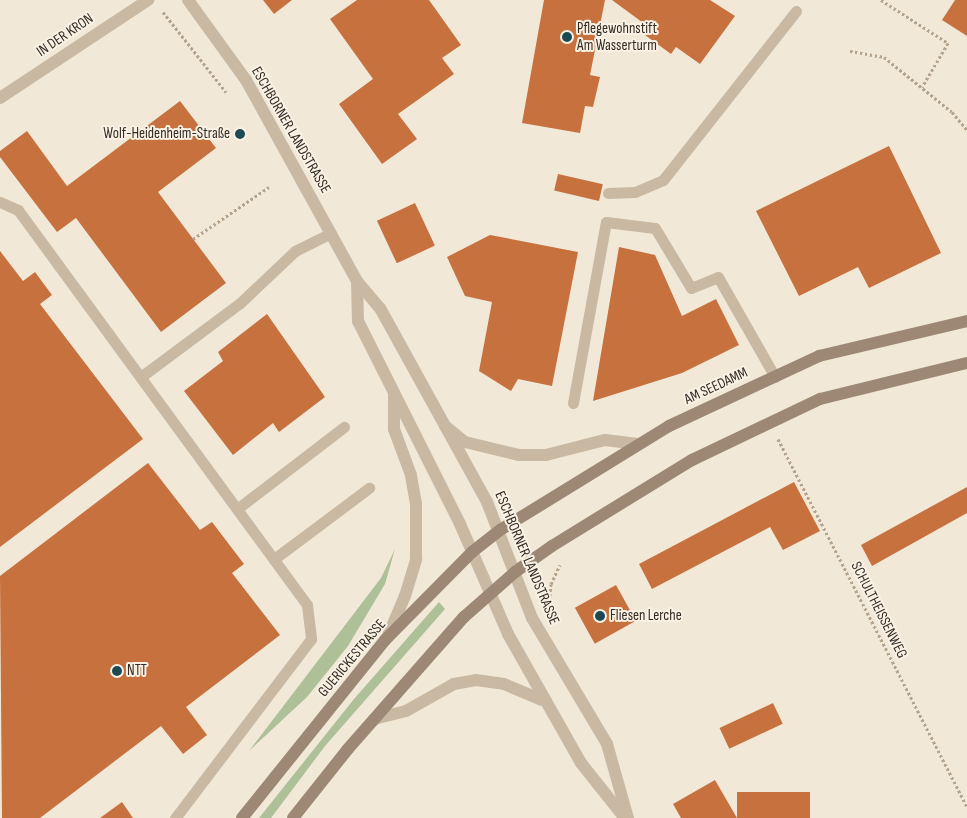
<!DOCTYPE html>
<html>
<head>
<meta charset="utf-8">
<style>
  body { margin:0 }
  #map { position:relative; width:967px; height:818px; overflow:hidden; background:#f1e8d7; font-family:"Sofia Sans Condensed",sans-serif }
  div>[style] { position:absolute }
  .green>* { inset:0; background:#adc097 }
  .building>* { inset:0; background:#c7713f; transform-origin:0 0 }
  .path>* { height:3px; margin-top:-1.5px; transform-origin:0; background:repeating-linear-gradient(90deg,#b4a38d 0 2.5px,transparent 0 5px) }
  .service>* { height:11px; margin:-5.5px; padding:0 5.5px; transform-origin:5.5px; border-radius:5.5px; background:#c9b9a3 }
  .minor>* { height:12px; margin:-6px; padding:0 6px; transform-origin:6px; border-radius:6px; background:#c9b9a3 }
  .secondary>* { height:12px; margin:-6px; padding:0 6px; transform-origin:6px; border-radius:6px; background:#9c8875 }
  .dots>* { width:14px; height:14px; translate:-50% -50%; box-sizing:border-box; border:2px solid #f9f1e3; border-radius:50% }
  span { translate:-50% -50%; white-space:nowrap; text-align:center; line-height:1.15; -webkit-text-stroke:4px #f9f1e3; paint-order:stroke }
  .poi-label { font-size:15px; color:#342b25 }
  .left { translate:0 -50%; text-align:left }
  .right { translate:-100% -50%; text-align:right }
  .street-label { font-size:15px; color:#342b25 }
</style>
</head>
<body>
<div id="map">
  <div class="green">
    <i style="clip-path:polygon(395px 549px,385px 584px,348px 646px,307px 697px,249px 751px,381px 578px)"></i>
    <i style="clip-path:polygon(439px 602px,445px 609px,325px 746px,271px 818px,259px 818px,354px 699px)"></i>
  </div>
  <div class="building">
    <i style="clip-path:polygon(263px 0,292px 0,274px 14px)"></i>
    <i style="clip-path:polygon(357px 0,429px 0,461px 45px,442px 58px,454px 74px,398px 114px,417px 139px,382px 164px,339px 104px,373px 79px,330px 19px)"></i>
    <i style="clip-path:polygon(544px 0,605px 0,590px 75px,600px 77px,593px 107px,585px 106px,580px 133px,522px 123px)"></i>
    <i style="clip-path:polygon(612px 0,710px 0,735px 16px,700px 64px,676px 47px,671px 54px,645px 35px,650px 28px)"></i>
    <i style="clip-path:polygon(955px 0,967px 0,967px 36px,942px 20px)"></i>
    <i style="clip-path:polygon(180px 101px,216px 148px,158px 192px,226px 283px,161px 332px,76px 218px,57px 232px,0 157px,0 151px,27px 131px,67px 186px)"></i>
    <i style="clip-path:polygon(889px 146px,941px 253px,869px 288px,858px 267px,799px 296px,756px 211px)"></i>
    <i style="left:558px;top:174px;width:46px;height:17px;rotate:13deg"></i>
    <i style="left:415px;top:203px;width:47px;height:42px;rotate:65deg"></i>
    <i style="clip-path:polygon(490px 235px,578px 252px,552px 386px,518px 379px,511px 391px,479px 371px,492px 302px,465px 296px,447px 257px)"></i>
    <i style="clip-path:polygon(619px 247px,655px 255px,682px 316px,716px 299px,739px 345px,682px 373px,593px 401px)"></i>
    <i style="clip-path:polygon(0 251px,23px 281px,35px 272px,52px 295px,40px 304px,143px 439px,0 547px)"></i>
    <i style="clip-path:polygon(267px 314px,325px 397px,279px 432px,273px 423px,233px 455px,184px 391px,223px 361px,218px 352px)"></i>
    <i style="clip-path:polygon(148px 463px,200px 530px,212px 522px,244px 564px,232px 573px,280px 635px,186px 707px,207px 735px,183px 754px,161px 726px,40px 818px,2px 818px,0 576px)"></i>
    <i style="clip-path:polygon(794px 482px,820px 531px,783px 550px,770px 527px,652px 589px,639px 564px)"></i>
    <i style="clip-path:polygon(967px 487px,967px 513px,872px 566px,861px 545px)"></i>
    <i style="left:616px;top:585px;width:41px;height:47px;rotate:61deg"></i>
    <i style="left:773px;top:703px;width:23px;height:59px;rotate:65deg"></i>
    <i style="clip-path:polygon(715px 780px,737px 818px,681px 818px,673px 804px)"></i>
    <i style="left:737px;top:792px;width:73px;height:26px"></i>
    <i style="clip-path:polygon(122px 802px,133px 818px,100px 818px)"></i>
  </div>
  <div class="path">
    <i style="left:881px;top:0;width:80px;rotate:32.7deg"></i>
    <i style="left:948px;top:43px;width:51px;rotate:120.6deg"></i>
    <i style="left:163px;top:12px;width:102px;rotate:51.8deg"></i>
    <i style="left:850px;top:51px;width:35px;rotate:10deg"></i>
    <i style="left:884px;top:57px;width:87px;rotate:39deg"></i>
    <i style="left:952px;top:112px;width:23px;rotate:50deg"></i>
    <i style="left:193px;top:239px;width:92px;rotate:-34.4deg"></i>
    <i style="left:778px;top:439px;width:414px;rotate:62.8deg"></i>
    <i style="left:549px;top:606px;width:22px;rotate:-85deg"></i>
    <i style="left:551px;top:584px;width:21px;rotate:-65deg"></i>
  </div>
  <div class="service">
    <i style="left:608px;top:193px;width:27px;rotate:-2deg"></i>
    <i style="left:635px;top:192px;width:30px;rotate:-23deg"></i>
    <i style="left:663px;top:180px;width:215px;rotate:-51.8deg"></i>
    <i style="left:0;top:202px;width:20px;rotate:24deg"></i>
    <i style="left:18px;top:210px;width:489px;rotate:53.8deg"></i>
    <i style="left:307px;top:605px;width:34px;rotate:83deg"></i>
    <i style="left:311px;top:639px;width:225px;rotate:127.2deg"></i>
    <i style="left:142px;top:376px;width:122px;rotate:-36.7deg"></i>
    <i style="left:240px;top:303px;width:76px;rotate:-43.4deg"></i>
    <i style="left:295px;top:251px;width:40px;rotate:-26.6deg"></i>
    <i style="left:573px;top:403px;width:184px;rotate:-79.7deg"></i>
    <i style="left:606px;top:222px;width:49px;rotate:7deg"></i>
    <i style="left:655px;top:228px;width:70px;rotate:59deg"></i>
    <i style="left:691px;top:288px;width:29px;rotate:-22deg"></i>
    <i style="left:718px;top:277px;width:115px;rotate:60.3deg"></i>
    <i style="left:237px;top:509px;width:135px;rotate:-37.5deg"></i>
    <i style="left:274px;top:559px;width:119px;rotate:-36.8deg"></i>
  </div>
  <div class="minor">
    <i style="left:188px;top:0;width:99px;rotate:54.1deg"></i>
    <i style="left:246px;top:80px;width:230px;rotate:61.1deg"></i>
    <i style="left:357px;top:281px;width:35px;rotate:50deg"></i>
    <i style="left:380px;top:308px;width:222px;rotate:61.1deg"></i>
    <i style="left:487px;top:502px;width:124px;rotate:68.8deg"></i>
    <i style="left:532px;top:618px;width:147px;rotate:59.2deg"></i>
    <i style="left:607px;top:744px;width:77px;rotate:74.2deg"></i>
    <i style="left:0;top:98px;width:178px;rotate:-33.5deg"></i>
    <i style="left:357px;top:281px;width:40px;rotate:88.6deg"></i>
    <i style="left:358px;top:321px;width:227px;rotate:63.3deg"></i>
    <i style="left:460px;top:524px;width:120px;rotate:66.4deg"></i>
    <i style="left:508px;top:634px;width:148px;rotate:60.5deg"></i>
    <i style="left:581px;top:763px;width:69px;rotate:51.5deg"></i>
    <i style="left:445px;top:426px;width:26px;rotate:39deg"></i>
    <i style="left:465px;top:442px;width:56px;rotate:13.5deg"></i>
    <i style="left:519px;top:455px;width:27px"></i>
    <i style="left:546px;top:455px;width:61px;rotate:-14.3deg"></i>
    <i style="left:605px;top:440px;width:31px;rotate:7deg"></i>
    <i style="left:387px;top:638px;width:46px;rotate:-66.8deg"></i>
    <i style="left:405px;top:596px;width:39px;rotate:-73deg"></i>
    <i style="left:416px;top:559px;width:55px;rotate:-90deg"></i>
    <i style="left:416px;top:504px;width:29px;rotate:-100deg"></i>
    <i style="left:411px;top:475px;width:49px;rotate:-110.3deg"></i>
    <i style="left:394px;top:429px;width:33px;rotate:-90deg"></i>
    <i style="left:374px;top:719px;width:33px;rotate:-14deg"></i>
    <i style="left:406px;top:711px;width:55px;rotate:-29.4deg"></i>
    <i style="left:454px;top:684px;width:22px;rotate:-10deg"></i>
    <i style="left:476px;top:680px;width:28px;rotate:8deg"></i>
    <i style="left:504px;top:684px;width:41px;rotate:22.8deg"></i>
  </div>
  <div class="secondary">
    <i style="left:242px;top:818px;width:228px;rotate:-51.2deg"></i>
    <i style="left:385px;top:640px;width:124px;rotate:-45.3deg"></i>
    <i style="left:472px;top:552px;width:36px;rotate:-38deg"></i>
    <i style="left:500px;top:530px;width:198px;rotate:-31.6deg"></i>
    <i style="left:669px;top:426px;width:166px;rotate:-25deg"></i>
    <i style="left:819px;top:356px;width:152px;rotate:-13.3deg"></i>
    <i style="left:293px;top:818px;width:87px;rotate:-51.5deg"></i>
    <i style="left:347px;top:750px;width:177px;rotate:-48.7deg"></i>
    <i style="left:464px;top:617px;width:68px;rotate:-41.4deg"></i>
    <i style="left:515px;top:572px;width:45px;rotate:-35.1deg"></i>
    <i style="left:552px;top:546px;width:164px;rotate:-31.6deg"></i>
    <i style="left:692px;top:460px;width:142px;rotate:-25.5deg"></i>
    <i style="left:820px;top:399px;width:151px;rotate:-13.8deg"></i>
  </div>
  <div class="dots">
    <i style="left:567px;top:37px;background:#1b4a55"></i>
    <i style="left:240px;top:134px;background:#1b4a55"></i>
    <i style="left:600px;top:616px;background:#1b4a55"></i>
    <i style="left:117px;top:671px;background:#1b4a55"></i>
  </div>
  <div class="poi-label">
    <span class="left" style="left:577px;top:37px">Pflegewohnstift<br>Am Wasserturm</span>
    <span class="right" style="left:230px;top:134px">Wolf-Heidenheim-Straße</span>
    <span class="left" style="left:610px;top:616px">Fliesen Lerche</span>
    <span class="left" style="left:127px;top:671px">NTT</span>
  </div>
  <div class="street-label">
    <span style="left:65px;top:35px;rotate:-34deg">IN DER KRON</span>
    <span style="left:291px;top:130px;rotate:60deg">ESCHBORNER LANDSTRASSE</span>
    <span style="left:716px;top:386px;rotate:-25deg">AM SEEDAMM</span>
    <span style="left:527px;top:558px;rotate:67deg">ESCHBORNER LANDSTRASSE</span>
    <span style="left:879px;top:610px;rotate:63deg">SCHULTHEISSENWEG</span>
    <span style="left:352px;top:658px;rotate:-50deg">GUERICKESTRASSE</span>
  </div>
</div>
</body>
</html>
